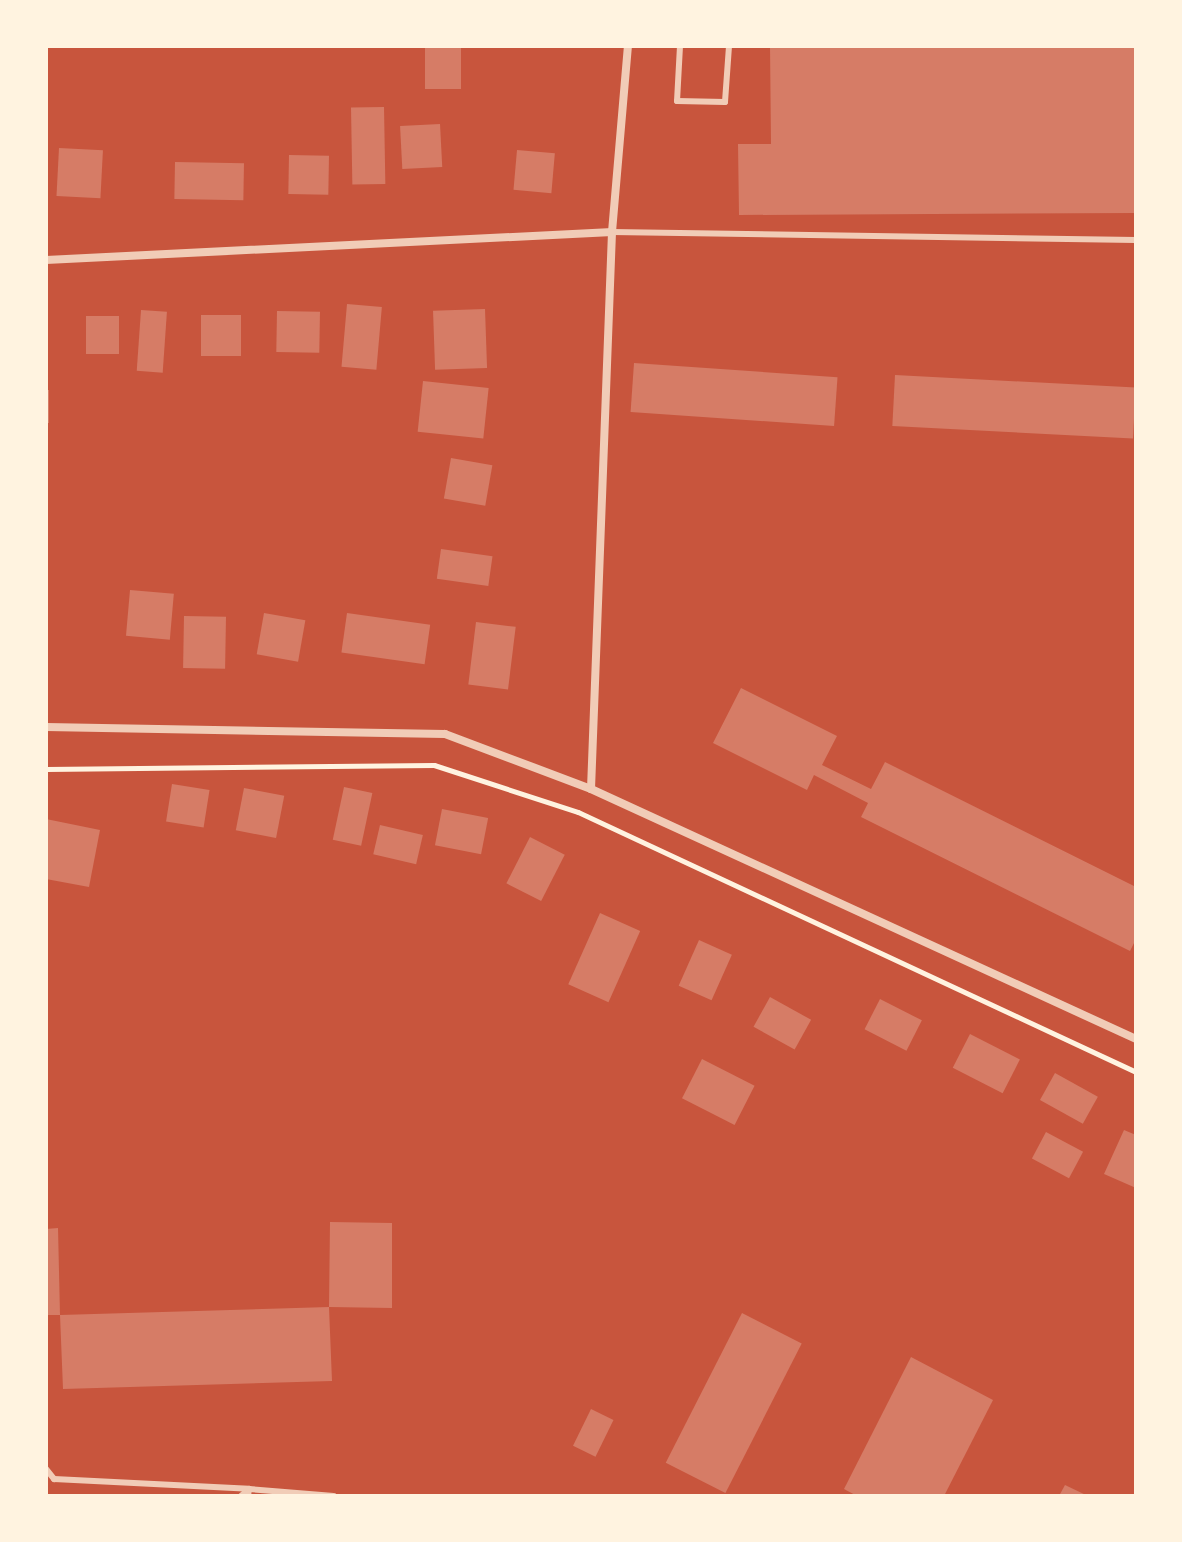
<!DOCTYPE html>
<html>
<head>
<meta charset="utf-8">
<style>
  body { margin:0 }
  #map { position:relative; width:1182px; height:1542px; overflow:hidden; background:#c8553d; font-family:"DejaVu Sans",sans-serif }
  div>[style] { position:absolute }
  .building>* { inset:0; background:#d67c66; transform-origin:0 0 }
  .path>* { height:5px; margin:-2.5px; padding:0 2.5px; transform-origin:2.5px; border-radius:2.5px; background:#fff3e0 }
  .service>* { height:6px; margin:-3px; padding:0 3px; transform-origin:3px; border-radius:3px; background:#f1ccb7 }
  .minor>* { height:8px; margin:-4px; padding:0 4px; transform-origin:4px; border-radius:4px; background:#f1ccb7 }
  span { translate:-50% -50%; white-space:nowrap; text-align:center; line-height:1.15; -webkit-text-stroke:8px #fff3e0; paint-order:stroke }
  .frame { position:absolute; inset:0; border:48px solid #fff3e0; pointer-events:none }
</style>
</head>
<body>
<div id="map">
  <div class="building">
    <i style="left:425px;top:46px;width:36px;height:43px"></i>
    <i style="clip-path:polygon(770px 46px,1136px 46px,1136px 213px,739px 215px,738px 144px,771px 144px)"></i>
    <i style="left:384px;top:107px;width:77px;height:33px;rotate:89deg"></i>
    <i style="left:440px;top:124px;width:43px;height:40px;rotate:87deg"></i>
    <i style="left:59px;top:148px;width:44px;height:48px;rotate:3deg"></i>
    <i style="left:517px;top:150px;width:38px;height:40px;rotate:5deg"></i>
    <i style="left:289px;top:155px;width:40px;height:39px;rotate:1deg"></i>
    <i style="left:175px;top:162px;width:69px;height:37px;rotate:1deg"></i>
    <i style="left:347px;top:304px;width:35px;height:63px;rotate:5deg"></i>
    <i style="left:485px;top:309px;width:59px;height:52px;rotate:88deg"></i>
    <i style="left:141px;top:310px;width:26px;height:61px;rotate:4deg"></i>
    <i style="left:277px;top:311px;width:43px;height:41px;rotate:1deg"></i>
    <i style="left:201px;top:315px;width:40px;height:41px"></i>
    <i style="left:86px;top:316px;width:33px;height:38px"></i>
    <i style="left:634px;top:363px;width:204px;height:49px;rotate:4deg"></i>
    <i style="left:895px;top:375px;width:241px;height:51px;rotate:3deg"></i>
    <i style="left:423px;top:381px;width:66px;height:51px;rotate:6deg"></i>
    <i style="left:46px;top:390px;width:3px;height:33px"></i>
    <i style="left:451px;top:458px;width:42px;height:41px;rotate:10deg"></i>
    <i style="left:441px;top:549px;width:52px;height:30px;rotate:8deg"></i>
    <i style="left:130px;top:590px;width:44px;height:46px;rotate:5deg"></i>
    <i style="left:264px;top:613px;width:42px;height:42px;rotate:10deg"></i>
    <i style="left:347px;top:613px;width:84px;height:40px;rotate:8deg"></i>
    <i style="left:184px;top:616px;width:42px;height:52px;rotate:1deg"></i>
    <i style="left:476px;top:622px;width:40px;height:63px;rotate:7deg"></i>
    <i style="clip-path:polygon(741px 688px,837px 736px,822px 765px,871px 789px,885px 762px,1136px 887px,1136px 939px,1130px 951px,861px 817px,868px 803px,814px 775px,807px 790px,713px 743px)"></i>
    <i style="left:172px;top:784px;width:38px;height:38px;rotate:9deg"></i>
    <i style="left:344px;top:787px;width:29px;height:54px;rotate:12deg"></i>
    <i style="left:244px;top:788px;width:41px;height:43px;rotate:11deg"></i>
    <i style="left:442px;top:809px;width:47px;height:37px;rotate:11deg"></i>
    <i style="clip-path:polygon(46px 819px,100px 830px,89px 887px,46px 879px)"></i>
    <i style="left:380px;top:825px;width:44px;height:30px;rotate:13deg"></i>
    <i style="left:530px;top:837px;width:39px;height:52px;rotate:27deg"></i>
    <i style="left:600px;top:913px;width:44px;height:78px;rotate:24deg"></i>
    <i style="left:699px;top:940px;width:36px;height:50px;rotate:24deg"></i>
    <i style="left:770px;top:997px;width:47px;height:34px;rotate:29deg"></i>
    <i style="left:880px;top:999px;width:47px;height:34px;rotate:27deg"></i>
    <i style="left:970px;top:1034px;width:56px;height:38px;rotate:27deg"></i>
    <i style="left:702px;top:1059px;width:59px;height:44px;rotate:27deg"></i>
    <i style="left:1055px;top:1073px;width:49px;height:31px;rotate:29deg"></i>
    <i style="clip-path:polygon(1124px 1130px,1136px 1135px,1136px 1188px,1104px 1174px)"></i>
    <i style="left:1046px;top:1132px;width:42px;height:30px;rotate:28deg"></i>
    <i style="clip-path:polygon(330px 1222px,392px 1223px,392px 1308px,329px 1307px,332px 1381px,63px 1389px,60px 1315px,329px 1307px)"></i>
    <i style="clip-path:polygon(58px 1228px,60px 1315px,46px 1315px,46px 1229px)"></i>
    <i style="left:742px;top:1313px;width:67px;height:168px;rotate:27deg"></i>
    <i style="clip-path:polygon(911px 1357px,993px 1400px,944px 1496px,857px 1496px,844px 1489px)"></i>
    <i style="left:591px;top:1409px;width:25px;height:41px;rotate:26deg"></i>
    <i style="clip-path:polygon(1065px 1485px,1088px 1496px,1059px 1496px)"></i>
  </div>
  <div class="path">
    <i style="left:46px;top:769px;width:388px;rotate:-0.6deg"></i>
    <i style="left:434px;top:765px;width:151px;rotate:18.1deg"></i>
    <i style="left:578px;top:812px;width:616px;rotate:24.98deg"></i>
  </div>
  <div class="service">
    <i style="left:680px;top:46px;width:55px;rotate:93.1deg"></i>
    <i style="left:677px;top:101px;width:48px;rotate:1.2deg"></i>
    <i style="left:725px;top:102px;width:56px;rotate:-85.9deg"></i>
    <i style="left:612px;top:232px;width:524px;rotate:0.87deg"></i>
    <i style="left:46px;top:1469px;width:13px;rotate:51deg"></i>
    <i style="left:54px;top:1479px;width:195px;rotate:2.9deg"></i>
    <i style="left:249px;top:1489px;width:11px;rotate:139deg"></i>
    <i style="left:248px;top:1496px;width:7px;rotate:-82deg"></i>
    <i style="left:249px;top:1489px;width:85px;rotate:4.7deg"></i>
  </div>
  <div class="minor">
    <i style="left:46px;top:260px;width:567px;rotate:-2.83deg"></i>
    <i style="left:46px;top:727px;width:399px;rotate:1deg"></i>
    <i style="left:445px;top:734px;width:156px;rotate:20.6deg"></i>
    <i style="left:591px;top:789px;width:600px;rotate:24.64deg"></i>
    <i style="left:591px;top:789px;width:557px;rotate:-87.84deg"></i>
    <i style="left:612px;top:232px;width:187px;rotate:-85.1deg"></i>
  </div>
  <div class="frame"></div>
</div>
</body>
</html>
